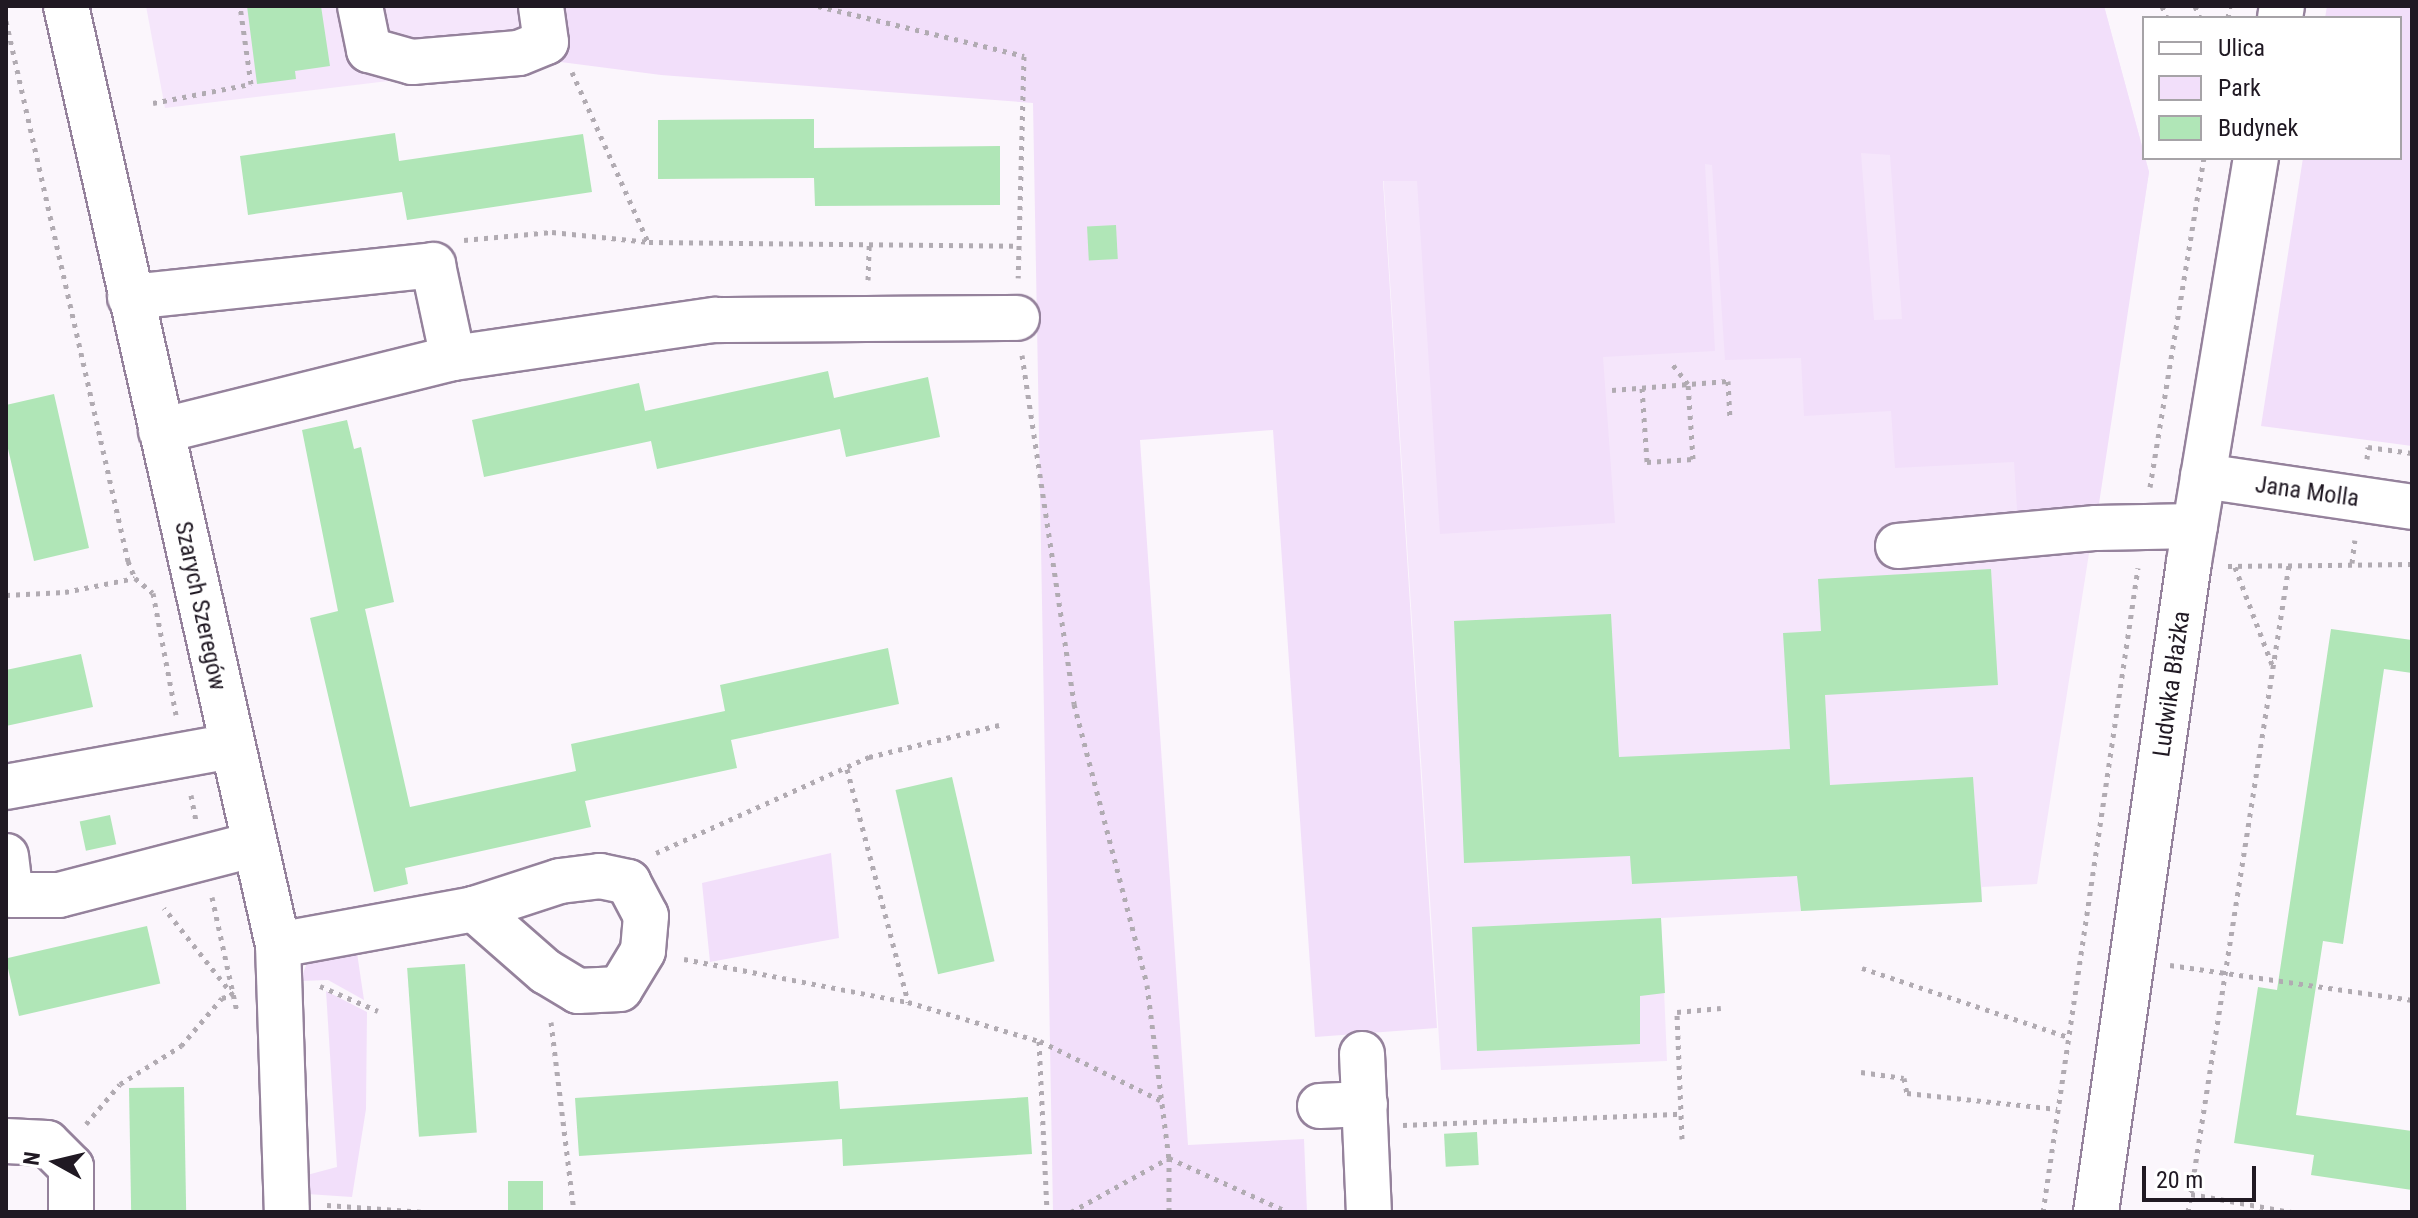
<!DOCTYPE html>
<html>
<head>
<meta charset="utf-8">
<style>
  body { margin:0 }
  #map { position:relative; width:2418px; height:1218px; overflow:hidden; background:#fbf6fc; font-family:"Roboto Condensed",sans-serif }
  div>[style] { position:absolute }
  .built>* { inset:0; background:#f5e6fb }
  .green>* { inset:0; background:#f2dffa }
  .building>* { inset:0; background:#b0e6b7; transform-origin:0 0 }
  .path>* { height:5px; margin-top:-2.5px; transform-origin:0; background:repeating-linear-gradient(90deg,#b1abb2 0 4px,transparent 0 10px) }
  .roads { filter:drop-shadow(2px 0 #95829c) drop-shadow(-2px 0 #95829c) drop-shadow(0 2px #95829c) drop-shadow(0 -2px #95829c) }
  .minor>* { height:44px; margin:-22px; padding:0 22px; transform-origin:22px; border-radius:22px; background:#fff }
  span { translate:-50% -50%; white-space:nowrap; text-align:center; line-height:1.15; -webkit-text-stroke:8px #fff; paint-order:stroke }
  .street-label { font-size:24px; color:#201923 }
  .frame { position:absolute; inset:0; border:8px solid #201923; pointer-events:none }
  .legend { position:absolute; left:2142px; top:16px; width:260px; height:144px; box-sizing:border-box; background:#fff; border:2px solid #a6a3a7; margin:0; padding:10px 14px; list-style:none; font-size:24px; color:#201923 }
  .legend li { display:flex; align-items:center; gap:16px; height:40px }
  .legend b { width:40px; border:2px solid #a6a3a7 }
  .north { position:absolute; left:16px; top:1122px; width:80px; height:80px; -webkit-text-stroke:6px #fff; paint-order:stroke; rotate:278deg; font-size:22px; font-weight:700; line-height:32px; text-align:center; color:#201923 }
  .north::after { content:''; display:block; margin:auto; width:28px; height:36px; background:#201923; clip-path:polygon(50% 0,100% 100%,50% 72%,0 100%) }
  .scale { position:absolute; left:2142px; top:1166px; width:114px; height:36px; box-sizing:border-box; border:4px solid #201923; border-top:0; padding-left:10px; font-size:24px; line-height:28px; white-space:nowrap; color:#201923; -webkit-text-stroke:6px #fff; paint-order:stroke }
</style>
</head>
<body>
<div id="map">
  <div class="built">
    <i style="clip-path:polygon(146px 6px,545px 6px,553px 61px,165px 108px)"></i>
    <i style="clip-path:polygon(2104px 6px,2149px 172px,2037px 884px,1982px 887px,1982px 902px,1661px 918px,1667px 1061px,1441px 1070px,1380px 126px)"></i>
  </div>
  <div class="green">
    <i style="clip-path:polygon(evenodd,545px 6px,2104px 6px,2149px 172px,2097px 517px,2018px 525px,2014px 462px,1895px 468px,1891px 411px,1804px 416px,1801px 358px,1725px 360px,1712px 165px,1705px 164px,1715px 351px,1603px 357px,1615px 523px,1440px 534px,1417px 181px,1383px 181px,1437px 1028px,1315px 1037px,1273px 430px,1140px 440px,1188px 1145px,1304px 1139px,1307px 1212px,1053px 1212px,1033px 103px,661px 75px,553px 61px,545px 6px,1861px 153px,1890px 155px,1902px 319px,1874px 320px,1861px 153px)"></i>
    <i style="clip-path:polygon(2327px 6px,2412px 6px,2412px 446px,2261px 426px,2303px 158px,2400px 158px,2400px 18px,2325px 18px)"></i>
    <i style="clip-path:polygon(831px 853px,839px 938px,710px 962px,702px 883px)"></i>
    <i style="clip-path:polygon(356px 946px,364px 1000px,328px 980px,300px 981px,307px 963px)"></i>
    <i style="clip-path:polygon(326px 991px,367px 1012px,366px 1109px,352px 1197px,307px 1194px,307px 1175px,337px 1167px)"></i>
  </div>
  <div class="building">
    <i style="clip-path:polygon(247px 6px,321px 6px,330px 66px,295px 71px,296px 79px,257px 84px)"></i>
    <i style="clip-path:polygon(814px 119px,814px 148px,1000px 146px,1000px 205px,815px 206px,814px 178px,658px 179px,658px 120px)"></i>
    <i style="clip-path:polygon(395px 133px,399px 161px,583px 134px,592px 192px,407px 220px,402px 192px,248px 215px,240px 156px)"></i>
    <i style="left:1116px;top:225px;width:34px;height:29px;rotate:87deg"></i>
    <i style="clip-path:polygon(828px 371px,834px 398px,928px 377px,940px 437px,846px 457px,840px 429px,657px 469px,651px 441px,484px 477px,472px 420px,639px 383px,645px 411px)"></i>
    <i style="clip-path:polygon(54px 394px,89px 548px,34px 561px,6px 440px,6px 405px)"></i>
    <i style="clip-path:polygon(347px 420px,354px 449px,361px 447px,394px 602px,365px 609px,410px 807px,576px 771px,571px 744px,725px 711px,720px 685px,888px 648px,899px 704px,731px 740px,737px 768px,585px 801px,591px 827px,405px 868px,408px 884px,374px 892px,310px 618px,338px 611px,302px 430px)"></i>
    <i style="clip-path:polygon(1991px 569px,1998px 685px,1825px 695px,1830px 785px,1973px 777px,1982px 902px,1801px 911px,1797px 876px,1632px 884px,1630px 856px,1464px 863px,1454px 621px,1611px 614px,1619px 757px,1790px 749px,1783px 633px,1821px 631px,1818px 579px)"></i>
    <i style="clip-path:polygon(2331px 629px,2412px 640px,2412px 673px,2384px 669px,2343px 944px,2323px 941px,2296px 1115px,2412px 1131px,2412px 1190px,2311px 1175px,2314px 1155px,2234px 1143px,2258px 987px,2277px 990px)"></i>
    <i style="clip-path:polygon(81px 654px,93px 707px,6px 726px,6px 670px)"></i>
    <i style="left:952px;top:777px;width:189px;height:58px;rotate:77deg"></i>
    <i style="left:110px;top:815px;width:30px;height:31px;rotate:78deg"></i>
    <i style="clip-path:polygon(1661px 918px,1665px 993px,1640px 996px,1640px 1044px,1477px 1051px,1472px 927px)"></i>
    <i style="left:147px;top:926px;width:59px;height:145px;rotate:77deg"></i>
    <i style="left:465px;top:964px;width:169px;height:58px;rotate:86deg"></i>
    <i style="clip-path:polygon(838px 1081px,840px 1109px,1028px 1097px,1032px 1154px,843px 1166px,842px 1139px,579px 1156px,575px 1098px)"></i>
    <i style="left:184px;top:1087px;width:125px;height:55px;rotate:89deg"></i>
    <i style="left:1477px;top:1132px;width:33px;height:33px;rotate:87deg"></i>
    <i style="left:508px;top:1181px;width:35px;height:30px"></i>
  </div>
  <div class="path">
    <i style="left:818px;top:6px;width:212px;rotate:13.6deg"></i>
    <i style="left:1024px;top:56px;width:222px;rotate:91.5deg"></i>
    <i style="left:2162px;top:6px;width:13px;rotate:67deg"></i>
    <i style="left:2195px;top:6px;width:13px;rotate:67deg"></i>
    <i style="left:2228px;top:18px;width:12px;rotate:-81deg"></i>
    <i style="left:6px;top:21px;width:554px;rotate:77.27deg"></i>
    <i style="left:128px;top:561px;width:18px;rotate:68deg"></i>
    <i style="left:135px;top:578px;width:23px;rotate:40deg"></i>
    <i style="left:153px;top:593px;width:124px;rotate:79.3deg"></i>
    <i style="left:572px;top:72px;width:186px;rotate:65.9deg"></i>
    <i style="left:153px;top:103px;width:100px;rotate:-11deg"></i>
    <i style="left:251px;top:84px;width:79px;rotate:-98deg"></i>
    <i style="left:464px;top:240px;width:88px;rotate:-5.2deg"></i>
    <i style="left:552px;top:232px;width:98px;rotate:5.9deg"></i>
    <i style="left:649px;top:242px;width:370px;rotate:0.6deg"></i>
    <i style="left:868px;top:280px;width:35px;rotate:-88deg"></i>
    <i style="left:1022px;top:355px;width:353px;rotate:81.5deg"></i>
    <i style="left:1074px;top:704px;width:290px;rotate:75.4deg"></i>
    <i style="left:1147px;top:985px;width:174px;rotate:82.8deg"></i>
    <i style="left:1169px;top:1158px;width:54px;rotate:90deg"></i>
    <i style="left:1642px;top:388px;width:74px;rotate:86.1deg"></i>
    <i style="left:1647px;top:462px;width:46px;rotate:-3.7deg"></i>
    <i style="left:1693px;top:459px;width:75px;rotate:-93.8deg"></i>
    <i style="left:1688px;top:384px;width:28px;rotate:-128deg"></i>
    <i style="left:1612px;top:390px;width:116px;rotate:-4.4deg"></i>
    <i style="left:1728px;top:381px;width:39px;rotate:87deg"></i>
    <i style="left:2367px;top:459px;width:12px;rotate:-85deg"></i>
    <i style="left:2368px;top:447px;width:44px;rotate:7.8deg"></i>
    <i style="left:2150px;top:487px;width:333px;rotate:-80.7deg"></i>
    <i style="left:2352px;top:563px;width:23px;rotate:-83deg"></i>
    <i style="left:2228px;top:566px;width:184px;rotate:-0.6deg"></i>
    <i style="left:2235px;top:567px;width:107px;rotate:69.2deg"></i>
    <i style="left:6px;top:595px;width:59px;rotate:-2.9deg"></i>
    <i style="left:65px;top:592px;width:71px;rotate:-11.3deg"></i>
    <i style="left:847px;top:769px;width:241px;rotate:75.3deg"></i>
    <i style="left:908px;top:1002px;width:137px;rotate:16.6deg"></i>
    <i style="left:1039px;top:1041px;width:171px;rotate:87.3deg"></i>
    <i style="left:191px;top:795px;width:26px;rotate:79deg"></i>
    <i style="left:656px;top:853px;width:234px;rotate:-24.3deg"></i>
    <i style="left:869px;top:757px;width:134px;rotate:-13.8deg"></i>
    <i style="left:212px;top:897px;width:118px;rotate:77.7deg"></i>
    <i style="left:684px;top:959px;width:228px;rotate:10.9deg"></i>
    <i style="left:2170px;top:965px;width:245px;rotate:8.2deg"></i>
    <i style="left:1862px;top:968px;width:217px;rotate:18.5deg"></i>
    <i style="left:320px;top:986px;width:63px;rotate:23.3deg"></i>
    <i style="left:551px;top:1022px;width:191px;rotate:83.1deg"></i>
    <i style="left:1040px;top:1041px;width:134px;rotate:26.2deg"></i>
    <i style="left:1861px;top:1072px;width:43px;rotate:7.9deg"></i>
    <i style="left:1904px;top:1078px;width:15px;rotate:79deg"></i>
    <i style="left:1907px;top:1093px;width:151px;rotate:6.1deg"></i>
    <i style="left:86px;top:1124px;width:52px;rotate:-49.6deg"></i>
    <i style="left:120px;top:1084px;width:72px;rotate:-31.9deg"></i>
    <i style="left:181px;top:1046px;width:63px;rotate:-49.5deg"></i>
    <i style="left:222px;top:998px;width:11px;rotate:-15deg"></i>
    <i style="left:233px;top:995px;width:111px;rotate:-128.4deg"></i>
    <i style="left:1403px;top:1125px;width:278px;rotate:-2.3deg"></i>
    <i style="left:1682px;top:1139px;width:127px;rotate:-92.3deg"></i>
    <i style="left:1677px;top:1012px;width:44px;rotate:-5.2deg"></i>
    <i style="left:2191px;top:1194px;width:102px;rotate:10.2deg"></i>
    <i style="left:327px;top:1205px;width:98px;rotate:4.1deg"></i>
    <i style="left:814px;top:1212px;width:101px"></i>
    <i style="left:1071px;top:1212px;width:112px;rotate:-28.9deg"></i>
    <i style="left:1169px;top:1158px;width:131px;rotate:24.4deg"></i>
    <i style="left:2043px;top:1212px;width:651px;rotate:-81.61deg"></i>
    <i style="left:2188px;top:1212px;width:655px;rotate:-81.13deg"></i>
  </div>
  <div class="roads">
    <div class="minor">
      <i style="left:66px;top:6px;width:963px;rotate:77.28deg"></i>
      <i style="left:278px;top:945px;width:267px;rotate:88.1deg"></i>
      <i style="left:360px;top:6px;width:45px;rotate:78.4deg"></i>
      <i style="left:369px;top:50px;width:45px;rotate:15.6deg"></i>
      <i style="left:412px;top:62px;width:107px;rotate:-4.8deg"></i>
      <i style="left:519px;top:53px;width:29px;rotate:-22deg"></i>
      <i style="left:546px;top:42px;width:36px;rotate:-98deg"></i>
      <i style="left:2280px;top:18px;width:12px;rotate:-81deg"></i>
      <i style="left:130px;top:297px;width:305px;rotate:-6deg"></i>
      <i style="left:433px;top:265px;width:95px;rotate:77.9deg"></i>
      <i style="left:453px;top:358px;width:301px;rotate:166deg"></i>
      <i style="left:453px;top:358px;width:265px;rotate:-8.3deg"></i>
      <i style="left:715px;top:320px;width:302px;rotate:-0.4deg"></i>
      <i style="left:2203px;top:476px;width:211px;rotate:8.4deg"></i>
      <i style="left:1898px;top:546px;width:199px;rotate:-5.2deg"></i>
      <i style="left:2096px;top:528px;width:99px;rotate:-1.2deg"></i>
      <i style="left:6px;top:787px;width:229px;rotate:-10.3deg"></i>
      <i style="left:6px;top:856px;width:39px;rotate:83deg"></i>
      <i style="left:11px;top:895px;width:48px"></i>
      <i style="left:59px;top:895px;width:200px;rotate:-14.5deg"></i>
      <i style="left:278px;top:945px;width:199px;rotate:-10.4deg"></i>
      <i style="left:474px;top:909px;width:90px;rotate:-18deg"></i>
      <i style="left:560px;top:881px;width:40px;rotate:-7.1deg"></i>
      <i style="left:600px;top:876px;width:29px;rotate:12deg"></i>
      <i style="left:628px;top:882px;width:38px;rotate:62deg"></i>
      <i style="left:646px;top:916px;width:35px;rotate:95deg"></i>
      <i style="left:643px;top:951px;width:44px;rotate:121.2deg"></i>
      <i style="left:620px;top:989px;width:42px;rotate:177.3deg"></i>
      <i style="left:578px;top:991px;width:37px;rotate:-149deg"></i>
      <i style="left:546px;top:972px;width:96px;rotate:-138.8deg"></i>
      <i style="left:1362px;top:1054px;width:158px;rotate:87.5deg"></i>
      <i style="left:1320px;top:1106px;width:45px;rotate:-2.5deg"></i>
      <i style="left:6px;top:1141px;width:41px;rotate:2.8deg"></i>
      <i style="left:47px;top:1143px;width:34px;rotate:45deg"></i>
      <i style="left:71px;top:1167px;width:45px;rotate:90deg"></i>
      <i style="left:2096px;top:1212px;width:657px;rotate:-81.86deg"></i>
      <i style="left:2189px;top:562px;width:410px;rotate:-80.6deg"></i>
    </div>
  </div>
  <div class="street-label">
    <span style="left:2307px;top:492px;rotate:8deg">Jana Molla</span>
    <span style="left:200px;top:606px;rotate:78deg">Szarych Szeregów</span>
    <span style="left:2172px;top:684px;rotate:-82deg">Ludwika Błażka</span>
  </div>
  <div class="frame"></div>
  <ul class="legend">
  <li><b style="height:10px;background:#fff"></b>Ulica</li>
  <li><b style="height:22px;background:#f2dffa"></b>Park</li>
  <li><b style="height:22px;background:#b0e6b7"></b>Budynek</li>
  </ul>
  <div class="north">N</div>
  <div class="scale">20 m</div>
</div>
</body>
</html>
